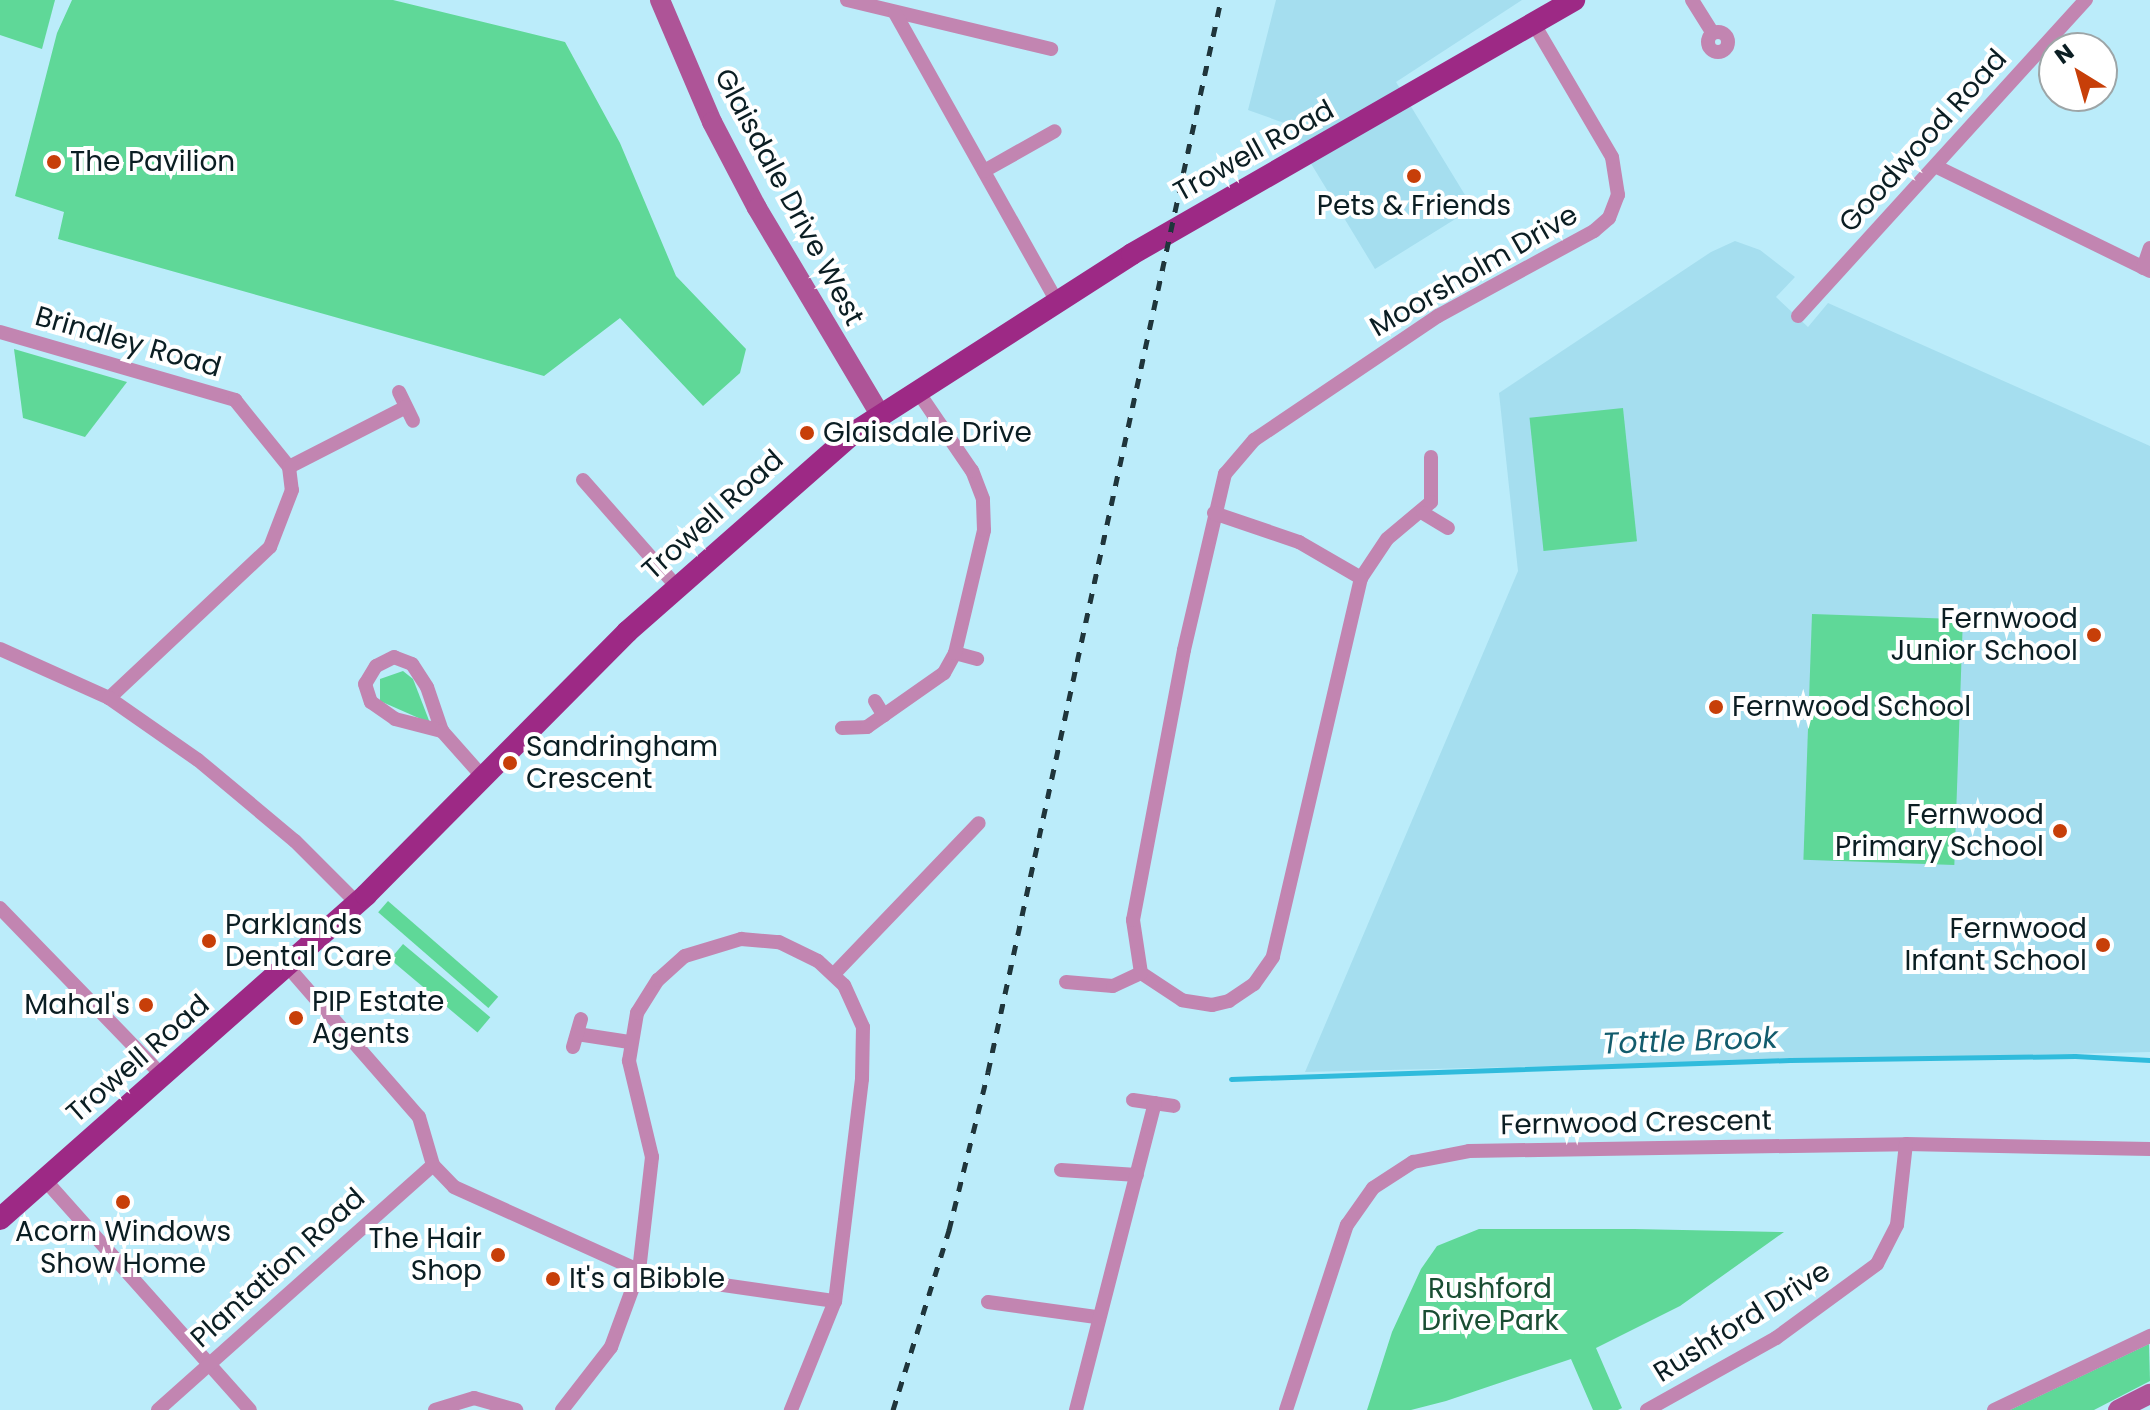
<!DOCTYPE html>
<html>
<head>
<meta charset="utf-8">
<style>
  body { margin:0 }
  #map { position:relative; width:2150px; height:1410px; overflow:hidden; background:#bbecfa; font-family:Poppins,sans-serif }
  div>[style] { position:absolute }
  .built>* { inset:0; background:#a5deef }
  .green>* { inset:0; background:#5fd898; transform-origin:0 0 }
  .stream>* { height:5px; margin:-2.5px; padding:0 2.5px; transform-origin:2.5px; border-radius:2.5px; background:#30bbdc }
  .street>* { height:14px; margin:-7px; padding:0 7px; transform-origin:7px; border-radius:7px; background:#c285b1 }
  .street>.ring { margin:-7px; padding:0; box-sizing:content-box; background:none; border:14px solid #c285b1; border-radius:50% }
  .secondary>* { height:20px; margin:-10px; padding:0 10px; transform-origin:10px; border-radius:10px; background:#ae5497 }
  .primary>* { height:22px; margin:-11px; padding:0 11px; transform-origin:11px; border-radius:11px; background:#9d2985 }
  .rail>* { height:5px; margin-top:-2.5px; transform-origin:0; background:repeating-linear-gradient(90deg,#1f353b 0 10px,transparent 0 20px) }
  .dots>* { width:22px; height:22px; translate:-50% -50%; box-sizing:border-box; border:4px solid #fff; border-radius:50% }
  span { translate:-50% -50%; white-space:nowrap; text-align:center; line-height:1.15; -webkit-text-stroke:8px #fff; paint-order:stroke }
  .street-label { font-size:28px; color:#0b1e23 }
  .poi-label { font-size:28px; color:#0b1e23 }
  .left { translate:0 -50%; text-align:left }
  .right { translate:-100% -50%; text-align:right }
  .park-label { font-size:28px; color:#1a4e33 }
  .water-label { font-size:30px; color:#135c6d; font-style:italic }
  .north { position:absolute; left:2038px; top:32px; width:80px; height:80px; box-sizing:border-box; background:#fff; border:2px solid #9da5a7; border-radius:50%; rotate:323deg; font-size:22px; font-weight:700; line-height:32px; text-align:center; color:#0b1e23 }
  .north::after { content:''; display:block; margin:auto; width:28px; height:36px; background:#c73f09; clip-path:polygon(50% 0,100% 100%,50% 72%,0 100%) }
</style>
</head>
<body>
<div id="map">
  <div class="built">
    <i style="clip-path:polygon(1276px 0,1522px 0,1396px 82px,1473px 208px,1375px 269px,1287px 124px,1248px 110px)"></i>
    <i style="clip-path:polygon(1735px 241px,1760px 250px,1795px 277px,1776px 297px,1808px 327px,1828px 303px,2150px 446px,2150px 1052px,1305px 1072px,1518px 571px,1499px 393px,1711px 252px)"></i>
  </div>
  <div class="green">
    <i style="clip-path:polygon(0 0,55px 0,42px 49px,0 35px)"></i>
    <i style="clip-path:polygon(72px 0,393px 0,565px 42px,620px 143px,676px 276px,746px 349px,740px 373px,703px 406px,620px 318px,544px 376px,58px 239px,64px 212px,15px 196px,57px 33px)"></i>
    <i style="clip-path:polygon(14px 349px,127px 382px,85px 437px,23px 418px)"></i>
    <i style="left:1623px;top:408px;width:134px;height:94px;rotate:84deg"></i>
    <i style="left:1812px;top:614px;width:151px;height:246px;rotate:2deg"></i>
    <i style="clip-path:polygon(403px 671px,413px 679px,430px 723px,380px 701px,380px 679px)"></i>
    <i style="left:388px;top:901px;width:146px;height:15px;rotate:41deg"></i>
    <i style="left:403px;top:944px;width:114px;height:20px;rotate:40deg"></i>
    <i style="clip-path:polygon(1479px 1229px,1634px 1229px,1784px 1232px,1680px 1306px,1596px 1348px,1622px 1408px,1618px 1410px,1593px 1410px,1571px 1359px,1446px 1401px,1411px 1410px,1367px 1410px,1392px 1332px,1421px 1269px,1437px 1246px)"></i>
    <i style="clip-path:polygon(2149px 1344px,2150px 1381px,2094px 1410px,2010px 1410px)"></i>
  </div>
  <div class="stream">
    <i style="left:1231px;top:1079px;width:559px;rotate:-1.95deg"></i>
    <i style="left:1790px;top:1060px;width:285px;rotate:-0.8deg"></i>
    <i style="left:2075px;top:1056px;width:75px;rotate:3.1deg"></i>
  </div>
  <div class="street">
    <i style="left:847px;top:0;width:210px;rotate:13.5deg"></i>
    <i style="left:1692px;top:0;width:39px;rotate:58deg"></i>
    <i style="left:895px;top:13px;width:329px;rotate:60.7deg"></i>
    <i class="ring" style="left:1708px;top:32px;width:6px;height:6px"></i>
    <i style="left:1937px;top:167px;width:237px;rotate:26deg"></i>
    <i style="left:984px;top:171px;width:81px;rotate:-29.4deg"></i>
    <i style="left:2143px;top:268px;width:21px;rotate:-71deg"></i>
    <i style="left:1798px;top:316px;width:428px;rotate:-47.7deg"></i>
    <i style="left:0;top:332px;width:245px;rotate:16.1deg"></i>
    <i style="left:235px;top:400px;width:86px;rotate:51.1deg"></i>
    <i style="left:289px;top:467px;width:23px;rotate:83deg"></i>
    <i style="left:292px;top:490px;width:61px;rotate:111.1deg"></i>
    <i style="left:270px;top:547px;width:221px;rotate:136.8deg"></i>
    <i style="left:399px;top:392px;width:32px;rotate:64deg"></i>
    <i style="left:1431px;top:457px;width:45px;rotate:90deg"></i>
    <i style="left:1431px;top:502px;width:57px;rotate:139.9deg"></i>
    <i style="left:1387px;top:539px;width:47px;rotate:123.7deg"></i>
    <i style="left:1361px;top:578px;width:389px;rotate:103.1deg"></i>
    <i style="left:1273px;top:957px;width:33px;rotate:125deg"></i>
    <i style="left:1254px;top:984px;width:30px;rotate:146deg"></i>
    <i style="left:1229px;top:1001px;width:17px;rotate:167deg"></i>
    <i style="left:1212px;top:1005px;width:30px;rotate:-171deg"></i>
    <i style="left:1182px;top:1000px;width:49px;rotate:-146.6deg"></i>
    <i style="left:1141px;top:973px;width:54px;rotate:-98.6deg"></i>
    <i style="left:1133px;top:920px;width:275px;rotate:-79.3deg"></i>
    <i style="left:1184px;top:650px;width:181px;rotate:-76.9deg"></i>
    <i style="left:1225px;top:474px;width:45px;rotate:-49.5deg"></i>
    <i style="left:1254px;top:440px;width:222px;rotate:-34deg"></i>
    <i style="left:1438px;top:316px;width:178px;rotate:-28.6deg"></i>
    <i style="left:1594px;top:231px;width:20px;rotate:-41deg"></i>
    <i style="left:1609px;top:218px;width:25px;rotate:-69deg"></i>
    <i style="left:1618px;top:195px;width:38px;rotate:-99deg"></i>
    <i style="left:1612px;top:157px;width:154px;rotate:-120.4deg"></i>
    <i style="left:289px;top:467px;width:131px;rotate:-27.1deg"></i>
    <i style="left:583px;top:480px;width:141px;rotate:48.7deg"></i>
    <i style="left:1214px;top:513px;width:90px;rotate:18.8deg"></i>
    <i style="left:1299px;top:542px;width:72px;rotate:30.1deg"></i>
    <i style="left:1423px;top:513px;width:29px;rotate:31deg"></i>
    <i style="left:0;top:649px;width:120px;rotate:24.2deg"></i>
    <i style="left:109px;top:698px;width:108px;rotate:34.9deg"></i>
    <i style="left:198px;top:760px;width:126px;rotate:39.9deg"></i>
    <i style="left:295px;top:841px;width:88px;rotate:45deg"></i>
    <i style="left:955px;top:653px;width:23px;rotate:15deg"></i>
    <i style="left:875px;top:701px;width:17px;rotate:59deg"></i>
    <i style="left:842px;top:728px;width:25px;rotate:-2deg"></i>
    <i style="left:867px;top:727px;width:94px;rotate:-35deg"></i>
    <i style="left:944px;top:673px;width:23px;rotate:-61deg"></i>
    <i style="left:955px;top:653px;width:126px;rotate:-76.7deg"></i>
    <i style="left:984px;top:530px;width:31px;rotate:-92deg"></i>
    <i style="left:983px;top:499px;width:30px;rotate:-111deg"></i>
    <i style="left:972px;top:471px;width:99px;rotate:-124.3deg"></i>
    <i style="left:442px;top:731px;width:46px;rotate:-108.8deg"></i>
    <i style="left:427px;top:687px;width:27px;rotate:-123deg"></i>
    <i style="left:412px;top:664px;width:19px;rotate:-159deg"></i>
    <i style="left:394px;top:657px;width:20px;rotate:153deg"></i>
    <i style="left:376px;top:666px;width:21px;rotate:121deg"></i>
    <i style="left:365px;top:684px;width:19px;rotate:72deg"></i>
    <i style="left:371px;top:702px;width:29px;rotate:35deg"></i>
    <i style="left:395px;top:719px;width:49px;rotate:14.3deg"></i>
    <i style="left:442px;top:731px;width:60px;rotate:48.4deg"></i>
    <i style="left:0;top:908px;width:235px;rotate:45.9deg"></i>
    <i style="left:288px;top:967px;width:199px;rotate:48.9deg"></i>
    <i style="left:419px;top:1117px;width:50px;rotate:73.7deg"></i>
    <i style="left:433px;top:1165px;width:30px;rotate:46deg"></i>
    <i style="left:454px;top:1187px;width:212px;rotate:24.3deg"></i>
    <i style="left:647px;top:1274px;width:190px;rotate:8.2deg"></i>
    <i style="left:834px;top:974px;width:209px;rotate:-46.2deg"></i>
    <i style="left:1066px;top:982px;width:47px;rotate:4.9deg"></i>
    <i style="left:1113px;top:986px;width:31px;rotate:-25deg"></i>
    <i style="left:577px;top:1034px;width:53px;rotate:8.7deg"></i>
    <i style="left:573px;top:1047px;width:29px;rotate:-74deg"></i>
    <i style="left:1133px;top:1100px;width:41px;rotate:8.3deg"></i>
    <i style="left:1061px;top:1170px;width:76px;rotate:3.8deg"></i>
    <i style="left:45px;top:1180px;width:308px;rotate:48.3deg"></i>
    <i style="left:988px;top:1302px;width:109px;rotate:7.9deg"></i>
    <i style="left:158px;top:1410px;width:368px;rotate:-41.7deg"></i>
    <i style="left:435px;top:1410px;width:41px;rotate:-17.1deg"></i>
    <i style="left:474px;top:1398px;width:44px;rotate:15.9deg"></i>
    <i style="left:562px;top:1410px;width:80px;rotate:-52.1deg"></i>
    <i style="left:611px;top:1347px;width:81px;rotate:-69.8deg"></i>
    <i style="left:639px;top:1271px;width:115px;rotate:-83.5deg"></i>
    <i style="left:652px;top:1157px;width:99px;rotate:-103.5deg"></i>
    <i style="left:629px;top:1061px;width:49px;rotate:-80.5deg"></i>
    <i style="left:637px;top:1013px;width:39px;rotate:-58deg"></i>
    <i style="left:658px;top:980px;width:36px;rotate:-42deg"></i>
    <i style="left:685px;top:956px;width:59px;rotate:-16.9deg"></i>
    <i style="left:741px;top:939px;width:38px;rotate:5deg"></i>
    <i style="left:779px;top:942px;width:43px;rotate:26deg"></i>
    <i style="left:818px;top:961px;width:35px;rotate:43deg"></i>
    <i style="left:844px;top:985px;width:46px;rotate:65.7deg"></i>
    <i style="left:863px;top:1027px;width:52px;rotate:91.1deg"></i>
    <i style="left:862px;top:1079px;width:224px;rotate:96.9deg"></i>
    <i style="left:835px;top:1301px;width:118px;rotate:112deg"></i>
    <i style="left:1076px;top:1410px;width:317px;rotate:-75.6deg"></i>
    <i style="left:1286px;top:1410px;width:195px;rotate:-71.8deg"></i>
    <i style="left:1347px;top:1225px;width:45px;rotate:-54.9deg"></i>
    <i style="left:1373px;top:1188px;width:48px;rotate:-33deg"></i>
    <i style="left:1413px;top:1162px;width:57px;rotate:-11.1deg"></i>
    <i style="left:1469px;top:1151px;width:437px;rotate:-0.9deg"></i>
    <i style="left:1906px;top:1144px;width:244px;rotate:1.2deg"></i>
    <i style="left:1647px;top:1410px;width:148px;rotate:-29.2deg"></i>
    <i style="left:1776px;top:1338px;width:125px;rotate:-36.2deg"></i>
    <i style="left:1877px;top:1264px;width:44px;rotate:-62.9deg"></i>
    <i style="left:1897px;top:1225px;width:81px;rotate:-83.7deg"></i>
    <i style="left:1994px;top:1410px;width:173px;rotate:-25.4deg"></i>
  </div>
  <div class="secondary">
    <i style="left:660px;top:0;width:133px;rotate:66.9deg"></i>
    <i style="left:712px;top:122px;width:97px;rotate:62.4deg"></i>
    <i style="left:757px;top:208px;width:239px;rotate:59.2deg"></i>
    <i style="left:2118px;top:1410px;width:36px;rotate:-27deg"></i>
  </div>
  <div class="primary">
    <i style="left:0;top:1219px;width:489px;rotate:-41.5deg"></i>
    <i style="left:366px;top:895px;width:371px;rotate:-45.2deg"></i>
    <i style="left:627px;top:632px;width:303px;rotate:-41.3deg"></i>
    <i style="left:855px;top:432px;width:329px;rotate:-32.7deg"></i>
    <i style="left:1132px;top:254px;width:510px;rotate:-29.88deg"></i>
  </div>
  <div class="rail">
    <i style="left:893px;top:1410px;width:189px;rotate:-72.7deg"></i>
    <i style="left:949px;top:1230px;width:163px;rotate:-76.1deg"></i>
    <i style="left:988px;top:1072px;width:1097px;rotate:-77.74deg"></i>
  </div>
  <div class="dots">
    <i style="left:54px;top:162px;background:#c73f09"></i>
    <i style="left:1414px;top:176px;background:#c73f09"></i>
    <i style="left:807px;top:433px;background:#c73f09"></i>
    <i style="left:2094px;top:635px;background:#c73f09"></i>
    <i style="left:1716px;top:707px;background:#c73f09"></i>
    <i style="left:510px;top:763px;background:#c73f09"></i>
    <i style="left:2060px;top:831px;background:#c73f09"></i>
    <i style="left:209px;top:941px;background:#c73f09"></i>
    <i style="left:2103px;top:945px;background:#c73f09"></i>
    <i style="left:146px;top:1005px;background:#c73f09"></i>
    <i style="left:296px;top:1018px;background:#c73f09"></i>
    <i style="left:123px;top:1202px;background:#c73f09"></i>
    <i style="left:498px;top:1255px;background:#c73f09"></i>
    <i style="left:553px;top:1279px;background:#c73f09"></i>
  </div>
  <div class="street-label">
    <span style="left:1923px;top:141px;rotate:-48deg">Goodwood Road</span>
    <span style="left:1254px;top:151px;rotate:-29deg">Trowell Road</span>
    <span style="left:789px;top:197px;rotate:62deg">Glaisdale Drive West</span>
    <span style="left:1474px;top:271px;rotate:-30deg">Moorsholm Drive</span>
    <span style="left:128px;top:342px;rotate:16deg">Brindley Road</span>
    <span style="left:713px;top:515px;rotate:-42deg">Trowell Road</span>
    <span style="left:138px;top:1059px;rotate:-41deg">Trowell Road</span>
    <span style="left:1636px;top:1123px;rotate:-1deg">Fernwood Crescent</span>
    <span style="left:278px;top:1268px;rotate:-42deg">Plantation Road</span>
    <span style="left:1742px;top:1322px;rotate:-32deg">Rushford Drive</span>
  </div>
  <div class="poi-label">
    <span class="left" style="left:70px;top:162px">The Pavilion</span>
    <span style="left:1414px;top:206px">Pets &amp; Friends</span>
    <span class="left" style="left:823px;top:433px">Glaisdale Drive</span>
    <span class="right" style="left:2078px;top:635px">Fernwood<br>Junior School</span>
    <span class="left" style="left:1732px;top:707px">Fernwood School</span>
    <span class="left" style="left:526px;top:763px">Sandringham<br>Crescent</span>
    <span class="right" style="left:2044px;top:831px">Fernwood<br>Primary School</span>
    <span class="left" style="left:225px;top:941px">Parklands<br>Dental Care</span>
    <span class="right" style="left:2087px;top:945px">Fernwood<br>Infant School</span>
    <span class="left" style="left:312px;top:1018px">PIP Estate<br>Agents</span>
    <span class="right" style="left:130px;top:1005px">Mahal's</span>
    <span style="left:123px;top:1248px">Acorn Windows<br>Show Home</span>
    <span class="right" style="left:482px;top:1255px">The Hair<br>Shop</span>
    <span class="left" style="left:569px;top:1279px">It's a Bibble</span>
  </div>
  <div class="park-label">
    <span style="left:1490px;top:1305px">Rushford<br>Drive Park</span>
  </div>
  <div class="water-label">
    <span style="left:1690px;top:1041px;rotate:-2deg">Tottle Brook</span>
  </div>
  <div class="north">N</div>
</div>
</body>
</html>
